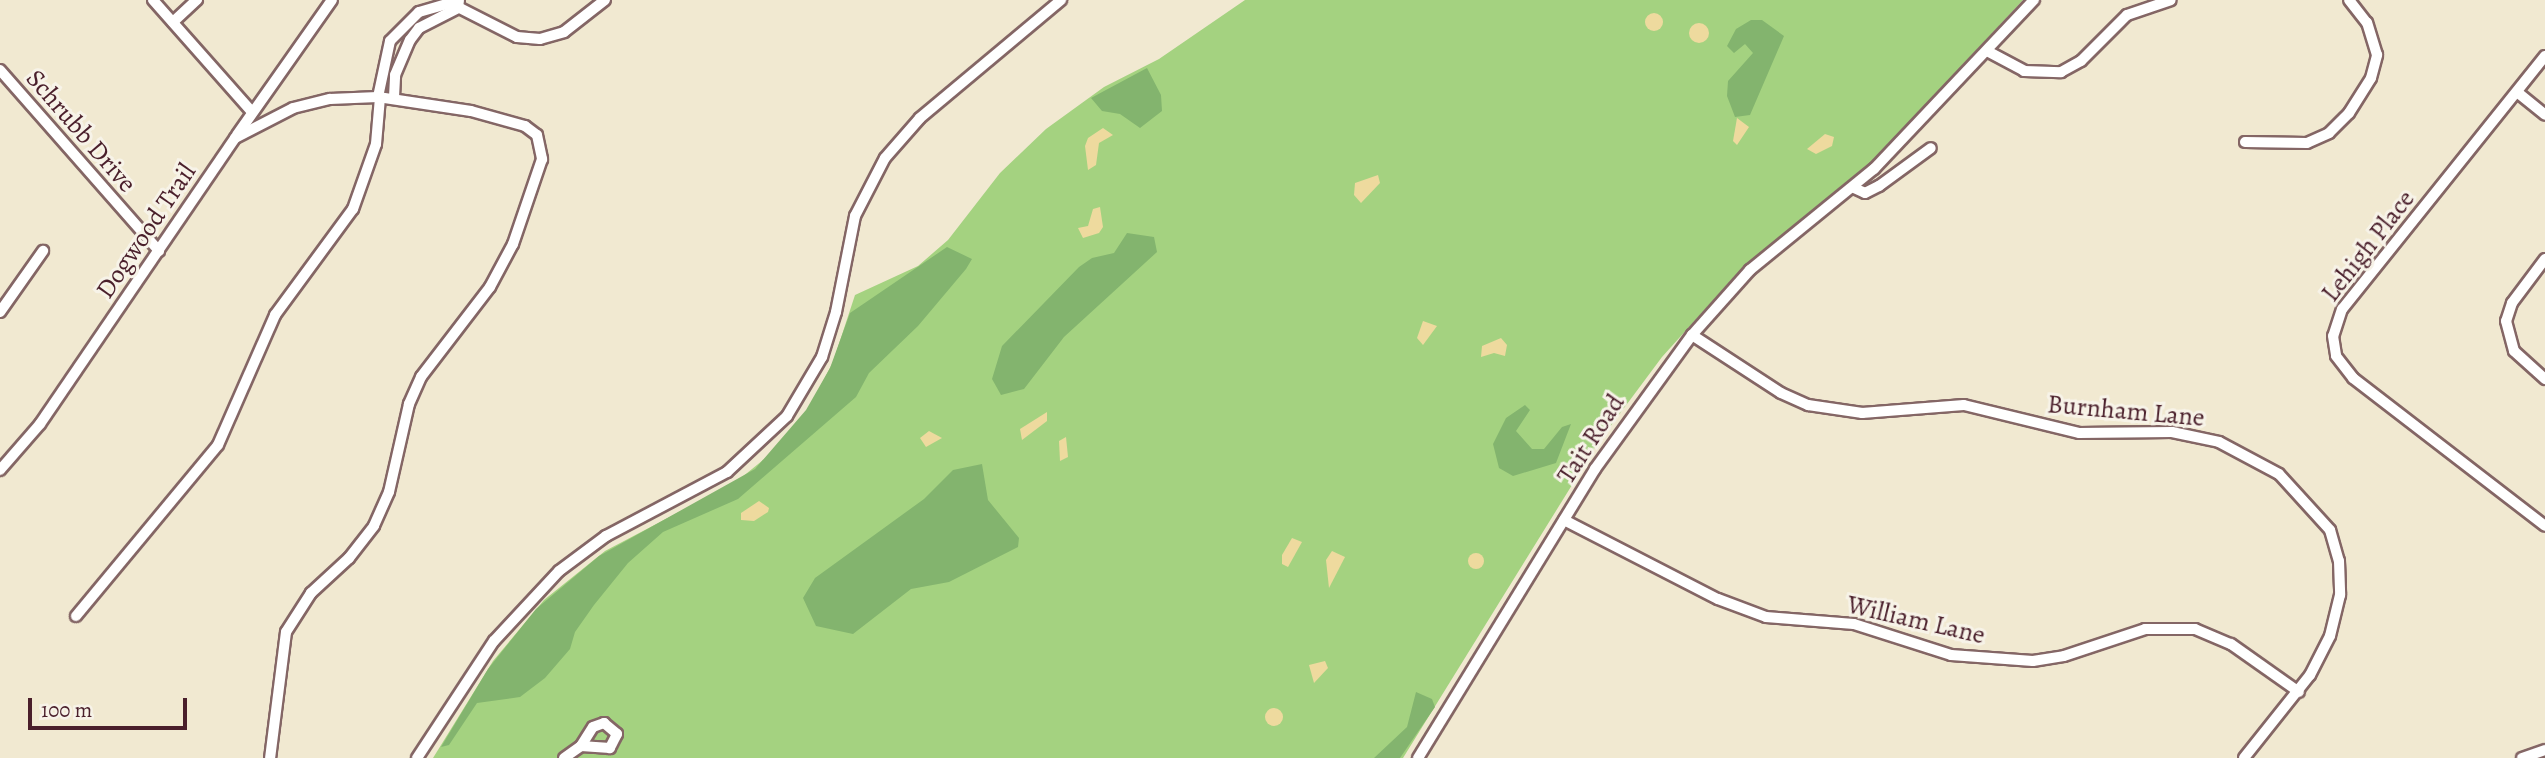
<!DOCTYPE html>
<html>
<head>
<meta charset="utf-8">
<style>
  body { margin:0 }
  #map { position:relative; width:2545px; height:758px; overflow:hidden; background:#f1e9d1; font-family:Alegreya,serif }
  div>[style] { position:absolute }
  .green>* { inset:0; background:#a4d280 }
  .forest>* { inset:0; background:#83b46e }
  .sand>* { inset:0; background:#eeda9e }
  .round { border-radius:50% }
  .roads { filter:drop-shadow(2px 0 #846665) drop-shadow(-2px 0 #846665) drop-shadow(0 2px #846665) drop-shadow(0 -2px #846665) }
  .street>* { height:10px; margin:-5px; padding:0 5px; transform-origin:5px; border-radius:5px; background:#fff }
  span { translate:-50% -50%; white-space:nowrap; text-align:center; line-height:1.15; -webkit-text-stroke:6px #f7f3e8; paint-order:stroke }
  .street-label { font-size:26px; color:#4a1f2b }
  .scale { position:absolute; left:28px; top:698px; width:159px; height:32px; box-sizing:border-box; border:4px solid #4a1f2b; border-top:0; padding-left:9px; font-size:21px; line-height:24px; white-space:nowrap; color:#4a1f2b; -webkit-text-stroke:5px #f7f3e8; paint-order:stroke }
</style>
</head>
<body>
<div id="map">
  <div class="green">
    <i style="clip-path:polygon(1245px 0,2023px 0,1871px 163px,1735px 276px,1662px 357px,1598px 443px,1403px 758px,433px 758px,493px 661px,544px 600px,605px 551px,736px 482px,779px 447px,810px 406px,833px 362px,855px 295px,918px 266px,948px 240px,1000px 173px,1046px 129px,1104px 87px,1159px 59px)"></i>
  </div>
  <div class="forest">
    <i style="clip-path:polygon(1751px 20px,1762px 20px,1784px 36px,1750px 115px,1735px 117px,1727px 96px,1728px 81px,1753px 53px,1745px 44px,1734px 53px,1727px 46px,1736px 29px)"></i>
    <i style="clip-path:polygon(1147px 68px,1161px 95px,1162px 111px,1140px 128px,1120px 114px,1102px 111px,1091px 98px)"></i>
    <i style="clip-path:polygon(1127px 233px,1154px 237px,1157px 252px,1064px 337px,1024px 389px,1001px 395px,992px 379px,1002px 346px,1079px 267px,1092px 258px,1114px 253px)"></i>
    <i style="clip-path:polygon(947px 247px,972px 259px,966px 269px,918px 326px,869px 373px,856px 397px,738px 499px,663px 532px,628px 563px,594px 605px,575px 632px,570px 649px,545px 678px,520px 697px,477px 703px,449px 745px,441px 747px,488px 669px,536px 609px,599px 556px,755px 469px,806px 410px,830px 368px,850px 313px)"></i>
    <i style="clip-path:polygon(1525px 405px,1530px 410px,1516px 431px,1532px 449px,1544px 449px,1562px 427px,1571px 424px,1556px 463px,1513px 476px,1499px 468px,1493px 444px,1506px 418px)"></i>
    <i style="clip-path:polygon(982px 464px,988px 500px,1019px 538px,1018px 547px,949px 582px,911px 589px,853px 634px,816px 626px,803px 598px,815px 578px,924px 499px,953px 470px)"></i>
    <i style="clip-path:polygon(1416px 692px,1432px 699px,1435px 707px,1400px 758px,1374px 758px,1407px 727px)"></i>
  </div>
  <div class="sand">
    <i class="round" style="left:1645px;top:13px;width:18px;height:18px"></i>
    <i class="round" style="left:1689px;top:23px;width:20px;height:20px"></i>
    <i style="clip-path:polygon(1737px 118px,1749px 127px,1737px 145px,1733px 141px)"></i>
    <i style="clip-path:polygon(1103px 128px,1113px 135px,1099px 143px,1096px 165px,1088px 170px,1085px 146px,1088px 138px)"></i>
    <i style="clip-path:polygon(1825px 134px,1834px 137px,1832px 146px,1816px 154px,1807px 149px)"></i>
    <i style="clip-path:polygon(1378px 175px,1380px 183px,1361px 203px,1354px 195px,1355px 183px)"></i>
    <i style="clip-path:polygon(1100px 207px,1103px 227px,1099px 233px,1083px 238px,1078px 228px,1088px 226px,1093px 209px)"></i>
    <i style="clip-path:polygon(1423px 321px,1437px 326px,1423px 345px,1417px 338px)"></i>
    <i style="clip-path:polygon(1501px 338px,1507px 345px,1505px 356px,1494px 353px,1481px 357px,1482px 346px)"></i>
    <i style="clip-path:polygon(1047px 412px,1047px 421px,1022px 440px,1020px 429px)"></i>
    <i style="clip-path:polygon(929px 431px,942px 438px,926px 447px,920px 438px)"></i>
    <i style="clip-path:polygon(1066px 437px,1068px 457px,1060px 461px,1059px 441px)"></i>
    <i style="clip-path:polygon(759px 501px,769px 508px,768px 512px,754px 521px,741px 520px,741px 513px)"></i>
    <i style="clip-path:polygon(1292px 538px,1302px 542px,1288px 567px,1282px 564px,1282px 555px)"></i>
    <i style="clip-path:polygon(1332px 551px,1345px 557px,1329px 588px,1326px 560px)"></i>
    <i class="round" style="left:1468px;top:553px;width:16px;height:16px"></i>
    <i style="clip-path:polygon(1325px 661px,1328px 668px,1314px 683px,1309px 665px)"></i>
    <i class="round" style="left:1265px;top:708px;width:18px;height:18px"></i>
  </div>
  <div class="roads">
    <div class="street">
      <i style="left:153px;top:0;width:149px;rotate:48.5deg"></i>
      <i style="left:173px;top:22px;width:33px;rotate:-43deg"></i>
      <i style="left:1989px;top:52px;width:40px;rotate:28deg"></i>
      <i style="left:2024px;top:71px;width:37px;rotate:2deg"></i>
      <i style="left:2061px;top:72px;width:23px;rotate:-29deg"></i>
      <i style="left:2081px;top:61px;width:65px;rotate:-45deg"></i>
      <i style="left:2127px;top:15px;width:46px;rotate:-18.8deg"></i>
      <i style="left:2545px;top:56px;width:324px;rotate:128.7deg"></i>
      <i style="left:2342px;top:309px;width:28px;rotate:108deg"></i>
      <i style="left:2333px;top:336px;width:20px;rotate:81deg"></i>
      <i style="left:2336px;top:356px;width:28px;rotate:52deg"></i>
      <i style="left:2353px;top:378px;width:242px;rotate:37.6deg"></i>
      <i style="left:0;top:70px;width:241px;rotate:48.7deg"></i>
      <i style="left:2517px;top:92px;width:36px;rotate:39deg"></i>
      <i style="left:378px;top:97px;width:57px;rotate:-77.9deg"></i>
      <i style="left:390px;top:41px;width:41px;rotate:-45deg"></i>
      <i style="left:419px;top:12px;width:32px;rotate:-16deg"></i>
      <i style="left:450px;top:3px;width:75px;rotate:26.9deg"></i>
      <i style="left:517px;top:37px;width:23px;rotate:5deg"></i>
      <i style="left:540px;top:39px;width:25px;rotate:-16deg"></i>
      <i style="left:564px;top:32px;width:52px;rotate:-38deg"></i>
      <i style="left:394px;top:97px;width:22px;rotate:-87deg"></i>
      <i style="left:395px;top:75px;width:38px;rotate:-67deg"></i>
      <i style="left:410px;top:40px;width:15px;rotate:-53deg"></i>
      <i style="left:419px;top:28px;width:44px;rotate:-27.1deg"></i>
      <i style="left:458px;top:8px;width:8px;rotate:-83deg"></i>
      <i style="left:237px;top:135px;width:165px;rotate:-54.9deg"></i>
      <i style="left:2245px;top:142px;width:62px;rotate:0.9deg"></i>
      <i style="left:2307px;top:143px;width:24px;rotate:-24deg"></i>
      <i style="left:2329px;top:133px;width:28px;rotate:-45deg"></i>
      <i style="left:2349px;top:113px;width:41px;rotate:-57.8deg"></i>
      <i style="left:2371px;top:78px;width:24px;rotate:-75deg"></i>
      <i style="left:2377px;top:55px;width:34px;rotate:-107deg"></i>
      <i style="left:2367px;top:23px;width:29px;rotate:-128deg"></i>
      <i style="left:1854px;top:188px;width:12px;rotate:24deg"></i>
      <i style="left:1865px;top:193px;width:16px;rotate:-27deg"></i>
      <i style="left:1879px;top:186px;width:64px;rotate:-36.2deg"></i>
      <i style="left:2545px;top:259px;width:55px;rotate:126.9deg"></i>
      <i style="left:2512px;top:303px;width:19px;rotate:108deg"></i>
      <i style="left:2506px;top:321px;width:31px;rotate:75deg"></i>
      <i style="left:2514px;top:351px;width:42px;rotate:42.1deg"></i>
      <i style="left:0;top:312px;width:75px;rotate:-54.8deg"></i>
      <i style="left:1692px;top:335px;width:106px;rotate:33.1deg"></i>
      <i style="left:1781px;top:393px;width:30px;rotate:24deg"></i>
      <i style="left:1808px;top:405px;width:55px;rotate:8.4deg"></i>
      <i style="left:1862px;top:413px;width:102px;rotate:-4.5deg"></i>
      <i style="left:1964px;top:405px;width:118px;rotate:13.7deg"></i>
      <i style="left:2079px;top:433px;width:93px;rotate:-0.6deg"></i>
      <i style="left:2172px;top:432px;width:48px;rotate:12deg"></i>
      <i style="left:2219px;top:442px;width:68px;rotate:28.1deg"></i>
      <i style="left:2279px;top:474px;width:76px;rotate:47.7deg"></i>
      <i style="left:2330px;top:530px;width:32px;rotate:74deg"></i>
      <i style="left:2339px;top:561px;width:34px;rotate:88deg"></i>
      <i style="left:2340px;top:595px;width:42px;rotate:103.7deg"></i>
      <i style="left:2330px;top:636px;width:44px;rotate:117.1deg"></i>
      <i style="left:2310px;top:675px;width:106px;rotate:128.5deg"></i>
      <i style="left:0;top:470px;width:61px;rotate:-49deg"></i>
      <i style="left:40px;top:424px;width:346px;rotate:-55.7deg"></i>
      <i style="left:235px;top:138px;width:65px;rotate:-27.3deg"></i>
      <i style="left:293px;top:108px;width:38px;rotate:-14deg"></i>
      <i style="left:330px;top:99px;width:48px;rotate:-2.4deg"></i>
      <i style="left:378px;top:97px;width:94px;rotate:8.6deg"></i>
      <i style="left:471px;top:111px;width:56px;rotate:15.5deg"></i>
      <i style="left:525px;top:126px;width:15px;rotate:37deg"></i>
      <i style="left:537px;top:135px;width:25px;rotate:78deg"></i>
      <i style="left:542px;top:159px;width:90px;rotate:108.8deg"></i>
      <i style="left:513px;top:244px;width:49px;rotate:118.1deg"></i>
      <i style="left:490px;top:287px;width:113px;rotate:127.5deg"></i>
      <i style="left:421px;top:377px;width:30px;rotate:114deg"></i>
      <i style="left:409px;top:404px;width:90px;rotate:102.8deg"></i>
      <i style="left:389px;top:492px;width:37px;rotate:114deg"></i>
      <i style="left:374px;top:526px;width:41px;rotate:128deg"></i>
      <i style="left:349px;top:558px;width:52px;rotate:137.4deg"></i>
      <i style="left:311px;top:593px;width:46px;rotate:122.7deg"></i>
      <i style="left:286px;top:632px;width:127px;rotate:97.2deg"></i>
      <i style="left:1564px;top:520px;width:173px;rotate:27.2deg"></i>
      <i style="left:1718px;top:599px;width:51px;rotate:20.6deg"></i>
      <i style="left:1766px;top:617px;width:88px;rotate:4.5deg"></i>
      <i style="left:1854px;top:624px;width:102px;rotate:17.7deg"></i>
      <i style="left:1951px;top:655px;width:82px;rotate:4.2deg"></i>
      <i style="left:2033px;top:661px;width:31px;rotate:-9deg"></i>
      <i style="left:2064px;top:656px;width:85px;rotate:-18.4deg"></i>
      <i style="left:2145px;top:629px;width:50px"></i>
      <i style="left:2195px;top:629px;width:39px;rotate:23deg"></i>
      <i style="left:2231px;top:644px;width:83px;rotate:35.2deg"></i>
      <i style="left:76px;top:616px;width:222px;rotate:-50.3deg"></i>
      <i style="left:218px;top:445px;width:142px;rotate:-66.3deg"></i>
      <i style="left:275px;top:315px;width:132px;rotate:-53.7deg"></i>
      <i style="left:353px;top:209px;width:69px;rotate:-70.5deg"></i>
      <i style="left:376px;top:144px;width:47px;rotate:-85.1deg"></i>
      <i style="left:604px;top:723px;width:17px;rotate:40deg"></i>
      <i style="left:617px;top:734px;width:16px;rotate:117deg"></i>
      <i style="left:610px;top:748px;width:29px;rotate:-176deg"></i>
      <i style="left:581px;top:746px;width:22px;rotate:-58deg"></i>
      <i style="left:593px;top:727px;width:12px;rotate:-20deg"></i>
      <i style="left:417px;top:758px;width:140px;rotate:-56.7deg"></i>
      <i style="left:494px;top:641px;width:96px;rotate:-47.1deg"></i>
      <i style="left:559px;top:571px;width:59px;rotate:-36.7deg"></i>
      <i style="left:606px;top:536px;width:137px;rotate:-27.9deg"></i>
      <i style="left:727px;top:472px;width:82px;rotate:-43deg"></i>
      <i style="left:787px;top:416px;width:69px;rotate:-59.3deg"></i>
      <i style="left:822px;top:357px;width:47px;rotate:-72.7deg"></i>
      <i style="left:836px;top:312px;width:98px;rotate:-78.8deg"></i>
      <i style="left:855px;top:216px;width:65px;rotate:-62.7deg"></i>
      <i style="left:885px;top:158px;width:53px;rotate:-48.8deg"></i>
      <i style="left:920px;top:118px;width:184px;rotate:-39.9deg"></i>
      <i style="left:564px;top:758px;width:21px;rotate:-35deg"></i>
      <i style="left:1418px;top:758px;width:339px;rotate:-58.5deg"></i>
      <i style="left:1595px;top:469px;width:165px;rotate:-54.1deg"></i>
      <i style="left:1692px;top:335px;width:87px;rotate:-48.3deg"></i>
      <i style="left:1750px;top:270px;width:160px;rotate:-39.2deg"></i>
      <i style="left:1874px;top:169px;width:233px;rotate:-46.6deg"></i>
      <i style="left:2522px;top:758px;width:24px;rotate:-19deg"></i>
    </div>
  </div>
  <div class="street-label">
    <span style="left:81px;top:131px;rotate:49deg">Schrubb Drive</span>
    <span style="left:146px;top:231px;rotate:-56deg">Dogwood Trail</span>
    <span style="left:2368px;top:246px;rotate:-52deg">Lehigh Place</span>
    <span style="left:2126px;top:411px;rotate:5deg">Burnham Lane</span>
    <span style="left:1591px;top:439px;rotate:-57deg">Tait Road</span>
    <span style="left:1916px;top:620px;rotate:13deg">William Lane</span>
  </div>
  <div class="scale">100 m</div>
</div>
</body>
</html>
